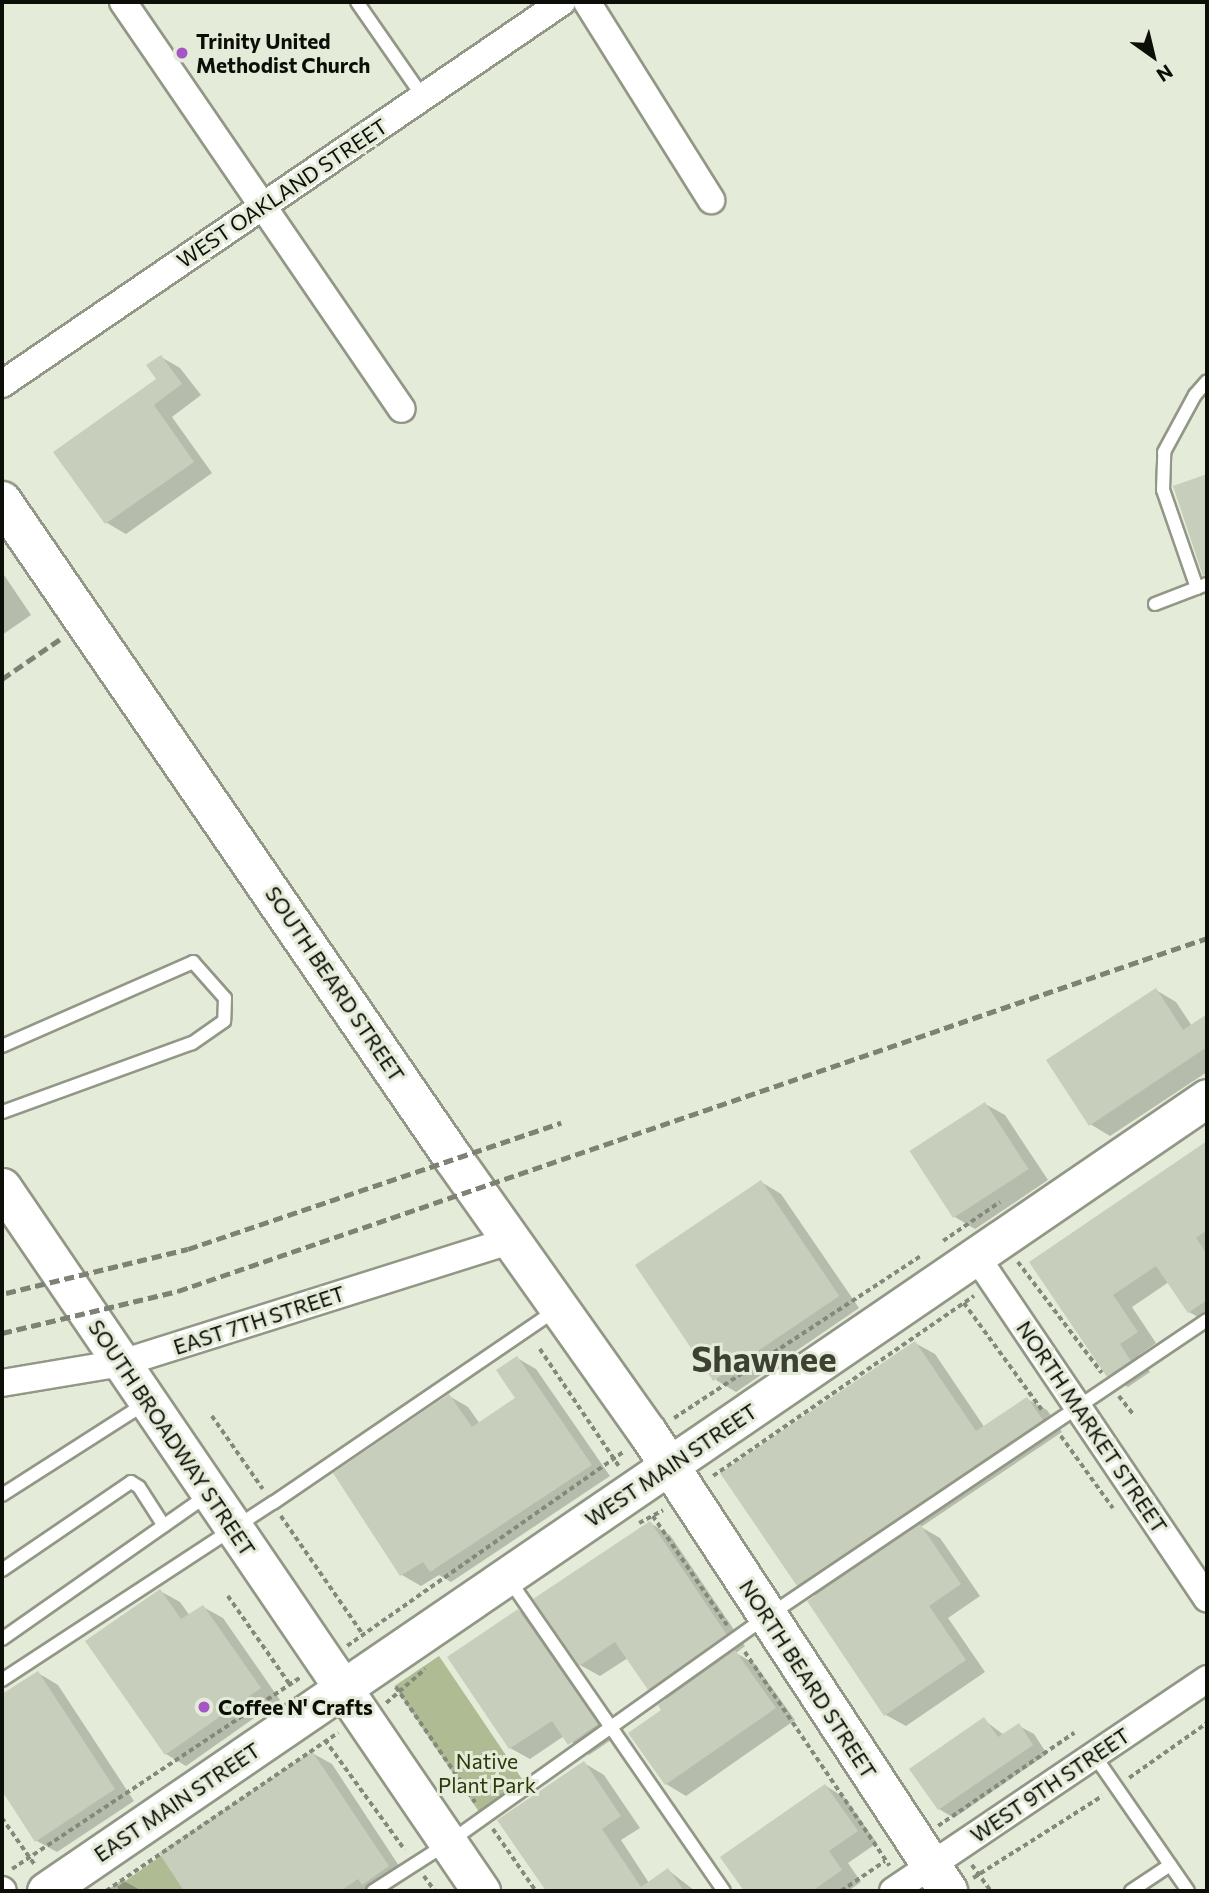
<!DOCTYPE html>
<html>
<head>
<meta charset="utf-8">
<style>
  body { margin:0 }
  #map { position:relative; width:1209px; height:1893px; overflow:hidden; background:#e4ebd8; font-family:Commissioner,sans-serif }
  div>[style] { position:absolute }
  .green>* { inset:0; background:#aebb93; transform-origin:0 0 }
  .shadow>* { inset:0; background:#0003 }
  .building>* { inset:0; background:#c8cebc; transform-origin:0 0 }
  .path>* { height:3.5px; margin-top:-1.75px; transform-origin:0; background:repeating-linear-gradient(90deg,#84897b 0 5px,transparent 0 8.5px) }
  .roads { filter:drop-shadow(2px 0 #929786) drop-shadow(-2px 0 #929786) drop-shadow(0 2px #929786) drop-shadow(0 -2px #929786) }
  .lane>* { height:12px; margin:-6px; padding:0 6px; transform-origin:6px; border-radius:6px; background:#fff }
  .street>* { height:26px; margin:-13px; padding:0 13px; transform-origin:13px; border-radius:13px; background:#fff }
  .secondary>* { height:37px; margin:-18.5px; padding:0 18.5px; transform-origin:18.5px; border-radius:18.5px; background:#fff }
  .primary>* { height:38px; margin:-19px; padding:0 19px; transform-origin:19px; border-radius:19px; background:#fff }
  .rail>* { height:5px; margin-top:-2.5px; transform-origin:0; background:repeating-linear-gradient(90deg,#7e8275 0 10px,transparent 0 15px) }
  .dots>* { width:19px; height:19px; translate:-50% -50%; box-sizing:border-box; border:4px solid #e4ebd8; border-radius:50% }
  span { translate:-50% -50%; white-space:nowrap; text-align:center; line-height:1.15; -webkit-text-stroke:6px #e4ebd8; paint-order:stroke }
  .poi-label { font-size:21px; color:#0c0e08; font-weight:700 }
  .left { translate:0 -50%; text-align:left }
  .street-label { font-size:21px; color:#0c0e08 }
  .park-label { font-size:21px; color:#2c3807 }
  .town-label { font-size:35px; color:#3c4132; font-weight:700 }
  .frame { position:absolute; inset:0; border:4px solid #0c0e08; pointer-events:none }
  .north { position:absolute; left:1118px; top:21px; width:70px; height:70px; -webkit-text-stroke:5px #e4ebd8; paint-order:stroke; rotate:146deg; font-size:19px; font-weight:700; line-height:28px; text-align:center; color:#0c0e08 }
  .north::after { content:''; display:block; margin:auto; width:24px; height:32px; background:#0c0e08; clip-path:polygon(50% 0,100% 100%,50% 72%,0 100%) }
</style>
</head>
<body>
<div id="map">
  <div class="green">
    <i style="left:439px;top:1656px;width:163px;height:54px;rotate:56deg"></i>
    <i style="clip-path:polygon(162px 1855px,187px 1891px,120px 1891px,117px 1887px)"></i>
  </div>
  <div class="shadow">
    <i style="clip-path:polygon(161px 357px,180px 368px,201px 395px,172px 417px,212px 473px,126px 534px,107px 523px,56px 452px,159px 379px)"></i>
    <i style="clip-path:polygon(2px 572px,31px 615px,2px 635px)"></i>
    <i style="clip-path:polygon(1156px 990px,1176px 1002px,1192px 1026px,1207px 1016px,1207px 1072px,1110px 1136px,1090px 1124px)"></i>
    <i style="clip-path:polygon(985px 1104px,1005px 1115px,1048px 1180px,975px 1229px,955px 1217px)"></i>
    <i style="clip-path:polygon(1207px 1144px,1207px 1322px,1189px 1312px,1169px 1282px,1132px 1307px,1156px 1343px,1139px 1355px,1150px 1372px,1128px 1387px,1108px 1376px,1032px 1262px)"></i>
    <i style="clip-path:polygon(761px 1182px,781px 1194px,859px 1308px,736px 1392px,716px 1380px)"></i>
    <i style="clip-path:polygon(915px 1343px,935px 1354px,985px 1428px,1027px 1399px,1047px 1410px,1062px 1432px,921px 1527px,940px 1538px,980px 1596px,948px 1618px,985px 1672px,906px 1726px,886px 1715px,817px 1596px,798px 1585px)"></i>
    <i style="clip-path:polygon(517px 1358px,536px 1369px,610px 1476px,451px 1582px,439px 1575px,421px 1586px,402px 1575px,335px 1473px,449px 1396px,468px 1407px,480px 1424px,517px 1398px)"></i>
    <i style="clip-path:polygon(650px 1523px,670px 1535px,745px 1646px,736px 1653px,755px 1664px,795px 1720px,686px 1796px,666px 1784px,663px 1710px,668px 1700px,649px 1689px,628px 1658px,600px 1676px,580px 1665px)"></i>
    <i style="clip-path:polygon(160px 1591px,180px 1602px,190px 1616px,203px 1607px,223px 1618px,280px 1700px,186px 1766px,166px 1754px)"></i>
    <i style="clip-path:polygon(519px 1611px,539px 1622px,617px 1736px,589px 1755px,564px 1736px,530px 1759px,510px 1748px)"></i>
    <i style="clip-path:polygon(38px 1673px,58px 1685px,134px 1801px,57px 1852px,37px 1841px,2px 1788px,2px 1697px)"></i>
    <i style="clip-path:polygon(984px 1720px,1004px 1735px,1019px 1726px,1034px 1734px,1047px 1754px,954px 1818px,939px 1809px)"></i>
    <i style="clip-path:polygon(312px 1753px,332px 1764px,407px 1878px,383px 1891px,186px 1891px,161px 1853px)"></i>
    <i style="clip-path:polygon(584px 1763px,604px 1775px,640px 1828px,621px 1840px,649px 1883px,668px 1870px,695px 1891px,548px 1891px,500px 1820px)"></i>
    <i style="clip-path:polygon(826px 1786px,845px 1798px,877px 1843px,848px 1863px,861px 1882px,848px 1891px,746px 1891px,722px 1858px)"></i>
    <i style="clip-path:polygon(122px 1880px,142px 1891px,106px 1891px)"></i>
  </div>
  <div class="building">
    <i style="clip-path:polygon(161px 355px,182px 384px,154px 405px,194px 462px,105px 524px,53px 452px,156px 379px,146px 365px)"></i>
    <i style="clip-path:polygon(1207px 474px,1207px 575px,1203px 576px,1173px 486px)"></i>
    <i style="clip-path:polygon(1156px 988px,1183px 1030px,1207px 1014px,1207px 1047px,1089px 1126px,1046px 1060px)"></i>
    <i style="left:985px;top:1102px;width:80px;height:90px;rotate:57deg"></i>
    <i style="clip-path:polygon(1207px 1141px,1207px 1230px,1196px 1238px,1207px 1254px,1207px 1300px,1188px 1313px,1156px 1266px,1113px 1295px,1138px 1332px,1120px 1344px,1131px 1361px,1107px 1377px,1029px 1262px)"></i>
    <i style="left:761px;top:1180px;width:140px;height:152px;rotate:56deg"></i>
    <i style="clip-path:polygon(915px 1341px,976px 1431px,1027px 1397px,1043px 1420px,797px 1586px,720px 1473px)"></i>
    <i style="clip-path:polygon(517px 1356px,592px 1465px,430px 1572px,423px 1562px,400px 1576px,333px 1473px,449px 1394px,472px 1427px,515px 1398px,496px 1370px)"></i>
    <i style="clip-path:polygon(650px 1521px,727px 1635px,648px 1690px,615px 1642px,579px 1666px,533px 1599px)"></i>
    <i style="clip-path:polygon(920px 1524px,961px 1584px,929px 1606px,966px 1660px,884px 1716px,807px 1601px)"></i>
    <i style="clip-path:polygon(160px 1589px,181px 1619px,203px 1605px,261px 1688px,165px 1755px,85px 1641px)"></i>
    <i style="clip-path:polygon(518px 1609px,598px 1724px,568px 1745px,552px 1721px,509px 1749px,447px 1657px)"></i>
    <i style="clip-path:polygon(735px 1650px,776px 1708px,665px 1785px,628px 1733px,661px 1710px,658px 1705px)"></i>
    <i style="clip-path:polygon(38px 1671px,115px 1789px,35px 1842px,2px 1791px,2px 1694px)"></i>
    <i style="clip-path:polygon(984px 1717px,998px 1737px,1019px 1723px,1033px 1745px,938px 1810px,909px 1769px)"></i>
    <i style="clip-path:polygon(312px 1751px,389px 1866px,362px 1885px,358px 1879px,340px 1891px,184px 1891px,159px 1853px)"></i>
    <i style="clip-path:polygon(584px 1761px,621px 1816px,602px 1829px,641px 1887px,668px 1868px,684px 1891px,546px 1891px,497px 1820px)"></i>
    <i style="clip-path:polygon(825px 1784px,858px 1831px,829px 1851px,842px 1870px,812px 1891px,744px 1891px,720px 1857px)"></i>
  </div>
  <div class="path">
    <i style="left:943px;top:1241px;width:69px;rotate:-34.4deg"></i>
    <i style="left:1018px;top:1262px;width:139px;rotate:52.9deg"></i>
    <i style="left:964px;top:1303px;width:132px;rotate:53.9deg"></i>
    <i style="left:540px;top:1349px;width:141px;rotate:56deg"></i>
    <i style="left:1119px;top:1396px;width:23px;rotate:52deg"></i>
    <i style="left:212px;top:1416px;width:89px;rotate:55.1deg"></i>
    <i style="left:674px;top:1418px;width:297px;rotate:-33.3deg"></i>
    <i style="left:1061px;top:1436px;width:89px;rotate:54.2deg"></i>
    <i style="left:713px;top:1476px;width:317px;rotate:-34.6deg"></i>
    <i style="left:281px;top:1516px;width:146px;rotate:55.3deg"></i>
    <i style="left:653px;top:1516px;width:132px;rotate:55.8deg"></i>
    <i style="left:639px;top:1523px;width:27px;rotate:-28deg"></i>
    <i style="left:228px;top:1596px;width:110px;rotate:55deg"></i>
    <i style="left:347px;top:1646px;width:339px;rotate:-35.1deg"></i>
    <i style="left:745px;top:1652px;width:258px;rotate:55.9deg"></i>
    <i style="left:396px;top:1687px;width:140px;rotate:55.5deg"></i>
    <i style="left:386px;top:1703px;width:52px;rotate:-41.1deg"></i>
    <i style="left:325px;top:1740px;width:136px;rotate:54deg"></i>
    <i style="left:1129px;top:1778px;width:95px;rotate:-35.2deg"></i>
    <i style="left:2px;top:1818px;width:57px;rotate:54.9deg"></i>
    <i style="left:938px;top:1826px;width:165px;rotate:-34.4deg"></i>
    <i style="left:493px;top:1829px;width:75px;rotate:55.3deg"></i>
    <i style="left:972px;top:1865px;width:32px;rotate:54deg"></i>
    <i style="left:12px;top:1869px;width:346px;rotate:-33.6deg"></i>
    <i style="left:424px;top:1876px;width:19px;rotate:54deg"></i>
    <i style="left:973px;top:1878px;width:153px;rotate:-32.4deg"></i>
    <i style="left:106px;top:1891px;width:281px;rotate:-34.3deg"></i>
    <i style="left:841px;top:1891px;width:53px;rotate:-34.3deg"></i>
  </div>
  <div class="roads">
    <div class="lane">
      <i style="left:357px;top:2px;width:116px;rotate:55.2deg"></i>
      <i style="left:1197px;top:588px;width:104px;rotate:-109.1deg"></i>
      <i style="left:1163px;top:490px;width:38px;rotate:-88deg"></i>
      <i style="left:1164px;top:452px;width:65px;rotate:-61.5deg"></i>
      <i style="left:1195px;top:395px;width:18px;rotate:-49deg"></i>
      <i style="left:1155px;top:604px;width:56px;rotate:-21deg"></i>
      <i style="left:2px;top:1046px;width:209px;rotate:-23.7deg"></i>
      <i style="left:193px;top:962px;width:48px;rotate:48.4deg"></i>
      <i style="left:225px;top:998px;width:23px;rotate:92deg"></i>
      <i style="left:224px;top:1021px;width:39px;rotate:145deg"></i>
      <i style="left:192px;top:1043px;width:202px;rotate:160deg"></i>
      <i style="left:2px;top:1495px;width:171px;rotate:-32.6deg"></i>
      <i style="left:2px;top:1570px;width:156px;rotate:-34.3deg"></i>
      <i style="left:131px;top:1482px;width:9px;rotate:32deg"></i>
      <i style="left:139px;top:1487px;width:46px;rotate:57.3deg"></i>
      <i style="left:508px;top:1578px;width:380px;rotate:55.4deg"></i>
      <i style="left:2px;top:1639px;width:251px;rotate:-35deg"></i>
      <i style="left:2px;top:1680px;width:324px;rotate:-33.2deg"></i>
      <i style="left:273px;top:1503px;width:344px;rotate:-34.3deg"></i>
      <i style="left:1094px;top:1755px;width:165px;rotate:55.3deg"></i>
      <i style="left:373px;top:1891px;width:89px;rotate:-32.6deg"></i>
      <i style="left:448px;top:1843px;width:392px;rotate:-35.4deg"></i>
      <i style="left:768px;top:1616px;width:529px;rotate:-33.99deg"></i>
      <i style="left:1131px;top:1891px;width:47px;rotate:-33.7deg"></i>
    </div>
    <div class="street">
      <i style="left:123px;top:2px;width:493px;rotate:55.6deg"></i>
      <i style="left:587px;top:2px;width:234px;rotate:57.9deg"></i>
      <i style="left:2px;top:384px;width:678px;rotate:-34.3deg"></i>
      <i style="left:976px;top:1256px;width:413px;rotate:56deg"></i>
      <i style="left:2px;top:1383px;width:122px;rotate:-9.5deg"></i>
      <i style="left:122px;top:1363px;width:409px;rotate:-17.5deg"></i>
      <i style="left:2px;top:1890px;width:1px;rotate:45deg"></i>
      <i style="left:893px;top:1891px;width:379px;rotate:-34deg"></i>
    </div>
    <div class="secondary">
      <i style="left:2px;top:1187px;width:852px;rotate:55.77deg"></i>
      <i style="left:46px;top:1891px;width:1406px;rotate:-34.33deg"></i>
    </div>
    <div class="primary">
      <i style="left:2px;top:501px;width:797px;rotate:55.53deg"></i>
      <i style="left:453px;top:1158px;width:337px;rotate:54.7deg"></i>
      <i style="left:648px;top:1433px;width:548px;rotate:56.77deg"></i>
    </div>
  </div>
  <div class="rail">
    <i style="left:2px;top:679px;width:74px;rotate:-34.5deg"></i>
    <i style="left:6px;top:1293px;width:187px;rotate:-13.6deg"></i>
    <i style="left:188px;top:1249px;width:394px;rotate:-18.7deg"></i>
    <i style="left:2px;top:1333px;width:181px;rotate:-13.4deg"></i>
    <i style="left:178px;top:1291px;width:1088px;rotate:-18.93deg"></i>
  </div>
  <div class="dots">
    <i style="left:182px;top:53px;background:#a455c6"></i>
    <i style="left:204px;top:1707px;background:#a455c6"></i>
  </div>
  <div class="poi-label">
    <span class="left" style="left:196px;top:53px">Trinity United<br>Methodist Church</span>
    <span class="left" style="left:218px;top:1707px">Coffee N' Crafts</span>
  </div>
  <div class="street-label">
    <span style="left:282px;top:193px;rotate:-34deg">WEST OAKLAND STREET</span>
    <span style="left:335px;top:984px;rotate:56deg">SOUTH BEARD STREET</span>
    <span style="left:259px;top:1320px;rotate:-18deg">EAST 7TH STREET</span>
    <span style="left:1092px;top:1427px;rotate:56deg">NORTH MARKET STREET</span>
    <span style="left:172px;top:1438px;rotate:56deg">SOUTH BROADWAY STREET</span>
    <span style="left:671px;top:1465px;rotate:-34deg">WEST MAIN STREET</span>
    <span style="left:808px;top:1679px;rotate:57deg">NORTH BEARD STREET</span>
    <span style="left:1050px;top:1785px;rotate:-34deg">WEST 9TH STREET</span>
    <span style="left:177px;top:1802px;rotate:-34deg">EAST MAIN STREET</span>
  </div>
  <div class="park-label">
    <span style="left:487px;top:1773px">Native<br>Plant Park</span>
  </div>
  <div class="town-label">
    <span style="left:764px;top:1358px">Shawnee</span>
  </div>
  <div class="frame"></div>
  <div class="north">N</div>
</div>
</body>
</html>
